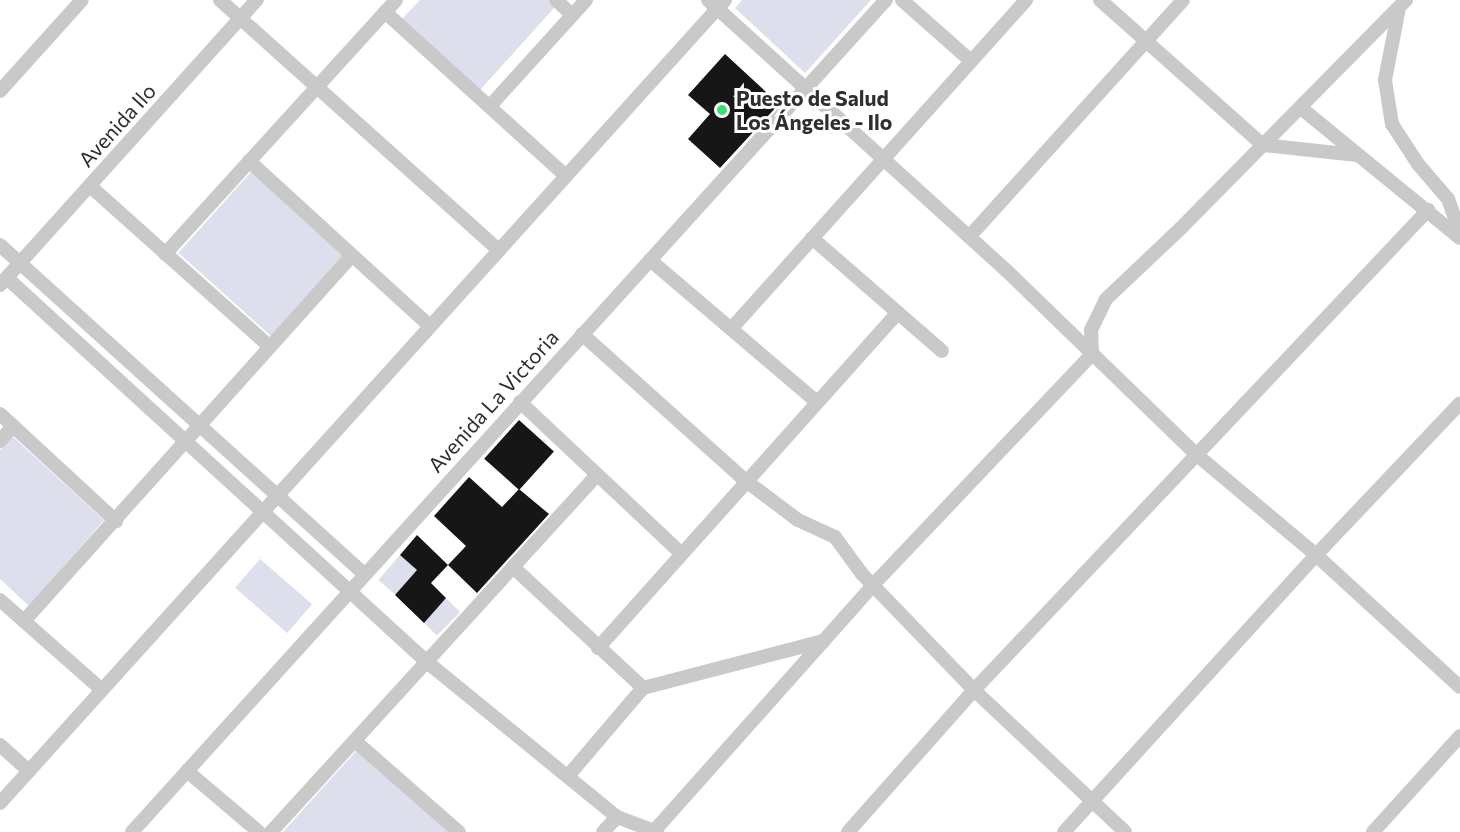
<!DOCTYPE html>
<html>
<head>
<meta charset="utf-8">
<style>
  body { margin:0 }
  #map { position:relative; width:1460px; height:832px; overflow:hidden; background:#fff; font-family:Commissioner,sans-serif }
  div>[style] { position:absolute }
  .green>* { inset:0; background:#dddfec; transform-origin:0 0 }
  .building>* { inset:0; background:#161616; transform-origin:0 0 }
  .minor>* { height:14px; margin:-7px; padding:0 7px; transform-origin:7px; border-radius:7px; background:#c9c9c9 }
  .dots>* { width:16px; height:16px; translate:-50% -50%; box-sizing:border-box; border:3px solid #fff; border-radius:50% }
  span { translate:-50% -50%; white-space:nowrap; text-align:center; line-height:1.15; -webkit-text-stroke:6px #fff; paint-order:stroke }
  .poi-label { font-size:21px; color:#2f2f2f; font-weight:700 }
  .left { translate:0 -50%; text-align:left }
  .street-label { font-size:21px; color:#2f2f2f }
</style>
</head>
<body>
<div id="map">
  <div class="green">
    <i style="clip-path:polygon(420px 0,548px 0,555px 7px,480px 90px,402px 19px)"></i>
    <i style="clip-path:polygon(742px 0,871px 0,805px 73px,735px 8px)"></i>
    <i style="left:252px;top:171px;width:125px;height:110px;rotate:42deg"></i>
    <i style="clip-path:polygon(12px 436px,104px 520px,29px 606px,0 579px,0 450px)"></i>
    <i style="left:400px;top:555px;width:23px;height:33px;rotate:41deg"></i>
    <i style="left:260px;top:559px;width:69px;height:38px;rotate:41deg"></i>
    <i style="left:446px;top:598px;width:20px;height:33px;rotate:45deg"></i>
    <i style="clip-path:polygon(356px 751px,450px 832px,283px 832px)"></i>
  </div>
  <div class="building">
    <i style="clip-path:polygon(725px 54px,779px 104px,720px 168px,688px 139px,710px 114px,688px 95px)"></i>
    <i style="left:519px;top:420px;width:47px;height:52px;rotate:42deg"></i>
    <i style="clip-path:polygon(469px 477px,502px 507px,519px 489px,549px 514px,477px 593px,448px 565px,466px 546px,434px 516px)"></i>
    <i style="clip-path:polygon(417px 535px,448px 565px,431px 583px,446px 598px,424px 623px,395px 595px,417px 570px,400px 555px)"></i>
  </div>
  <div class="minor">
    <i style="left:220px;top:0;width:375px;rotate:41.9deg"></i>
    <i style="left:556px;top:0;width:22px;rotate:43deg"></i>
    <i style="left:708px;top:0;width:405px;rotate:42.2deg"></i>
    <i style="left:1008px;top:272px;width:263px;rotate:44.1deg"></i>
    <i style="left:1197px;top:455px;width:155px;rotate:40deg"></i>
    <i style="left:1316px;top:555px;width:195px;rotate:42.5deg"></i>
    <i style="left:902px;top:0;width:92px;rotate:41.5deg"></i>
    <i style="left:1100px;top:0;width:218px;rotate:41.7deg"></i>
    <i style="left:1263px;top:145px;width:95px;rotate:6.1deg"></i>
    <i style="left:1399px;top:8px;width:73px;rotate:101deg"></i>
    <i style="left:1385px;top:80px;width:45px;rotate:81deg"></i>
    <i style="left:1392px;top:124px;width:48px;rotate:57deg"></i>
    <i style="left:1418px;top:164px;width:46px;rotate:49.4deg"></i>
    <i style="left:1448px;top:199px;width:35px;rotate:70deg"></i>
    <i style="left:385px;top:12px;width:244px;rotate:42.2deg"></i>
    <i style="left:0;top:91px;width:122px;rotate:-48deg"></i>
    <i style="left:490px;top:106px;width:143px;rotate:-47.8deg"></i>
    <i style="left:1301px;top:108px;width:205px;rotate:39.3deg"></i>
    <i style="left:249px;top:161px;width:245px;rotate:42.4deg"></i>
    <i style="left:90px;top:186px;width:241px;rotate:41.8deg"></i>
    <i style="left:969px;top:237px;width:319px;rotate:-47.9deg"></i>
    <i style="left:812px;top:238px;width:172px;rotate:41deg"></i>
    <i style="left:0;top:245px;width:491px;rotate:42.1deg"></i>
    <i style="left:165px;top:254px;width:343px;rotate:-47.7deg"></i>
    <i style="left:650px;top:260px;width:219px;rotate:40.4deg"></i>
    <i style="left:7px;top:278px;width:569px;rotate:42.44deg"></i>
    <i style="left:427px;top:662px;width:245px;rotate:39.2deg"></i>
    <i style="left:617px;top:817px;width:43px;rotate:20.6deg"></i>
    <i style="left:0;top:285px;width:384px;rotate:-48deg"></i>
    <i style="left:731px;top:329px;width:442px;rotate:-48.1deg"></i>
    <i style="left:582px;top:334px;width:220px;rotate:41.9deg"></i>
    <i style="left:746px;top:481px;width:65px;rotate:36.9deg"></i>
    <i style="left:798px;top:520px;width:41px;rotate:24.7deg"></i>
    <i style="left:835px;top:537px;width:46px;rotate:53.9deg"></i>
    <i style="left:862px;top:574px;width:161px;rotate:46deg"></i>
    <i style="left:974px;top:690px;width:207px;rotate:43.2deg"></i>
    <i style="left:520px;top:402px;width:221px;rotate:43.2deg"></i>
    <i style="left:0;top:414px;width:158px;rotate:42.7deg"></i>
    <i style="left:0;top:441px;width:20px;rotate:-49deg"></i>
    <i style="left:513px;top:567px;width:178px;rotate:42.9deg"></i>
    <i style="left:0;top:600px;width:136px;rotate:41.4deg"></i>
    <i style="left:24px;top:621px;width:491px;rotate:-48.1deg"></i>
    <i style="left:598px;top:648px;width:450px;rotate:-48.2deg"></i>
    <i style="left:355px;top:741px;width:138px;rotate:41.2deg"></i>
    <i style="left:0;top:745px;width:39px;rotate:42deg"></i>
    <i style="left:187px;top:771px;width:94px;rotate:40.3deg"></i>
    <i style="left:568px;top:776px;width:116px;rotate:-49.6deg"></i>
    <i style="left:643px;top:688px;width:187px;rotate:-14.6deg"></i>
    <i style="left:0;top:803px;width:1082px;rotate:-47.92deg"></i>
    <i style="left:655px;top:830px;width:328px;rotate:-48.3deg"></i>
    <i style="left:873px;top:585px;width:318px;rotate:-46.5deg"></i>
    <i style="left:1092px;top:354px;width:24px;rotate:-92deg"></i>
    <i style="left:1091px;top:330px;width:34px;rotate:-64deg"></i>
    <i style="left:1106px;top:299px;width:102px;rotate:-43.4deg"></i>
    <i style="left:1180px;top:229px;width:322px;rotate:-45.4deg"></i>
    <i style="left:132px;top:832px;width:1123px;rotate:-47.82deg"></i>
    <i style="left:271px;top:832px;width:483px;rotate:-47.6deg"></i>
    <i style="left:603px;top:832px;width:21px;rotate:-47deg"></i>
    <i style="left:848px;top:832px;width:190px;rotate:-48.4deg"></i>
    <i style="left:974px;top:690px;width:661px;rotate:-46.59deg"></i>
    <i style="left:1064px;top:832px;width:374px;rotate:-47.7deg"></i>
    <i style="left:1316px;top:555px;width:209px;rotate:-46.5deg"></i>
    <i style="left:1373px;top:832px;width:130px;rotate:-47.8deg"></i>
  </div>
  <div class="dots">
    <i style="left:722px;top:110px;background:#37e073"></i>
  </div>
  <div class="poi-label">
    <span class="left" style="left:736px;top:110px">Puesto de Salud<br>Los Ángeles - Ilo</span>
  </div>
  <div class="street-label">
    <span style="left:117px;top:125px;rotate:-48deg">Avenida Ilo</span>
    <span style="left:493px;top:401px;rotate:-48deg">Avenida La Victoria</span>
  </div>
</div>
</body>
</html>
